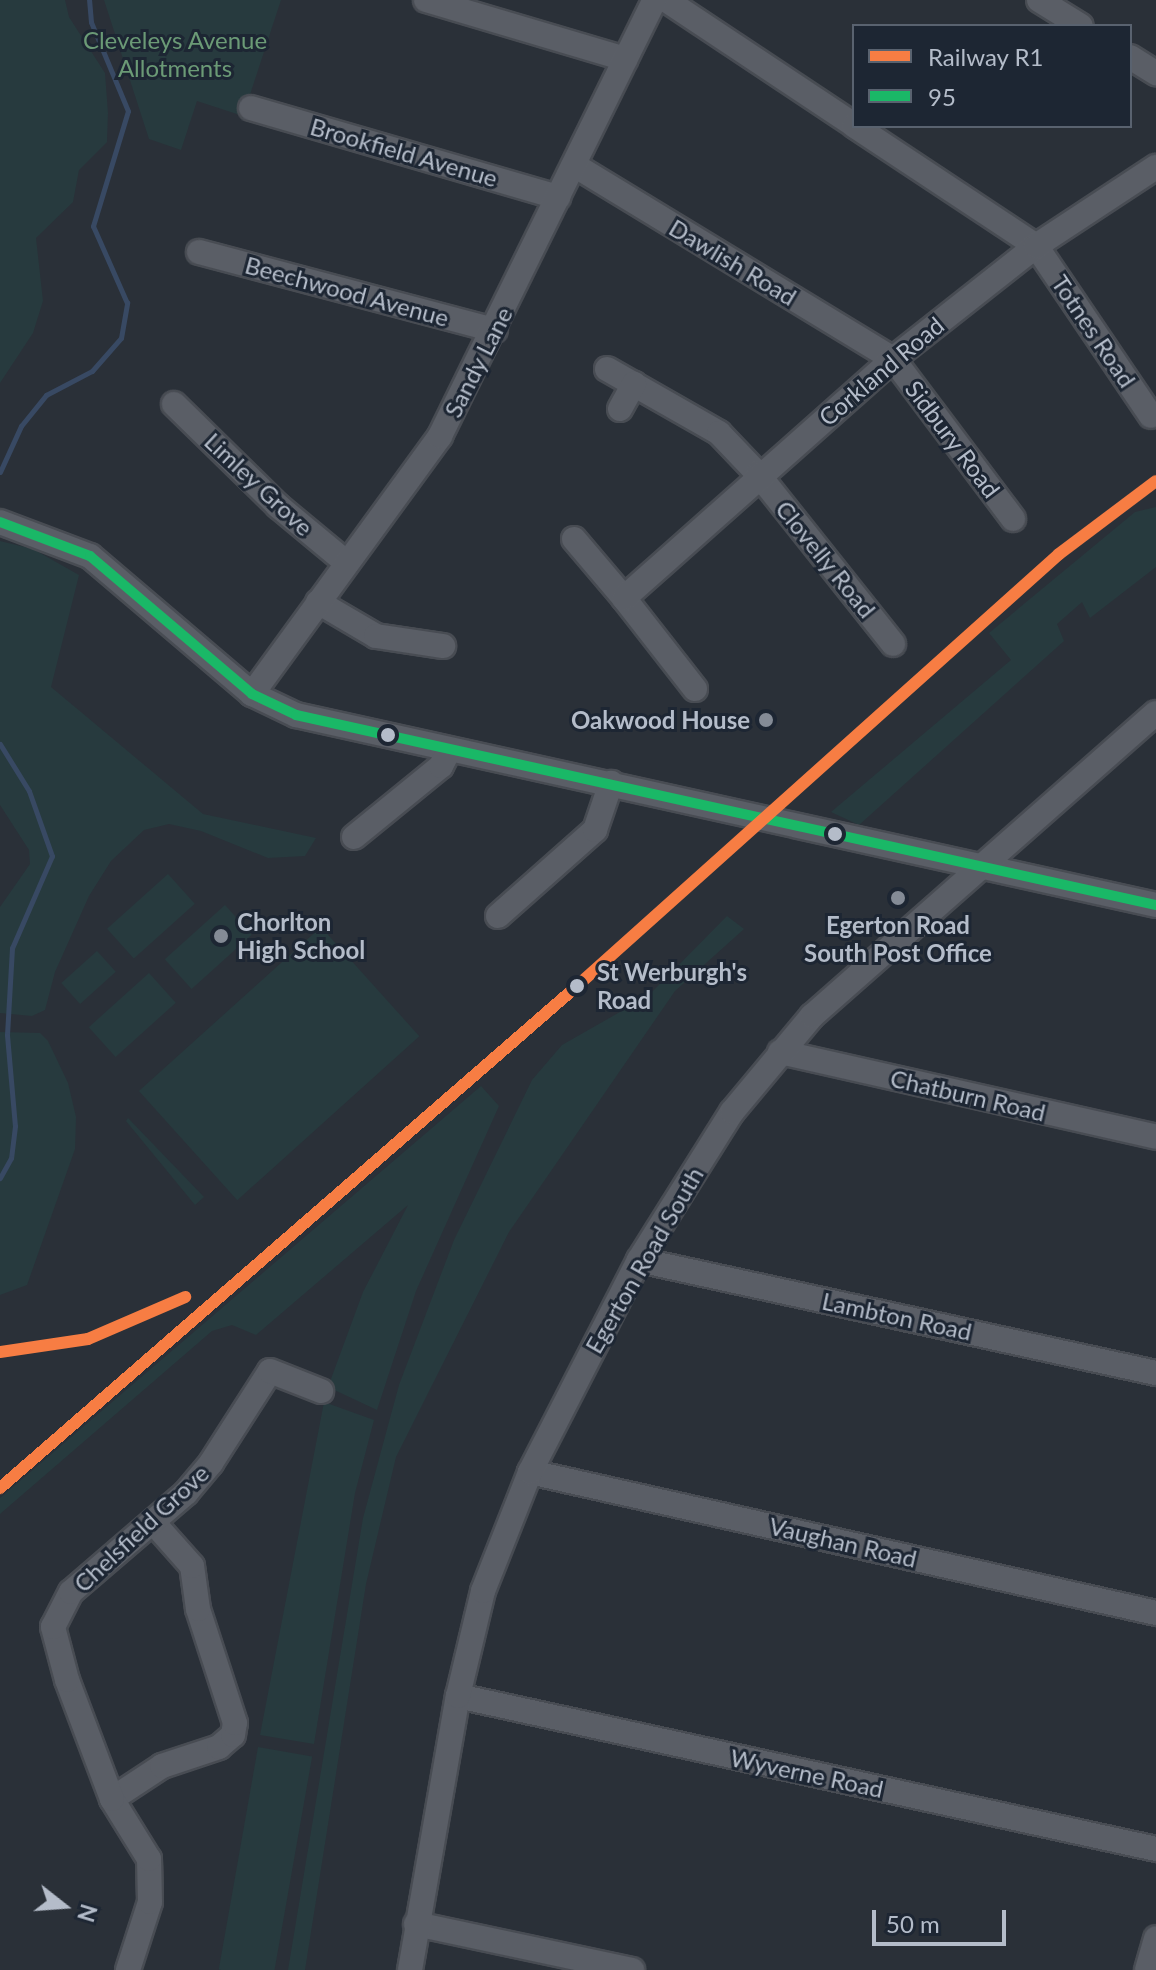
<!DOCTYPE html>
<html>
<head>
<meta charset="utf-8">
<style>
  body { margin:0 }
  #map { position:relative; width:1156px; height:1970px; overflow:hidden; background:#2a3038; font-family:Lato,sans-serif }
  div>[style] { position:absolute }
  .green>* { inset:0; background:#273a3e; transform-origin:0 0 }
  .stream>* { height:5px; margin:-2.5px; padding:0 2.5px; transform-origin:2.5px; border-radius:2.5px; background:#384963 }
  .roads { filter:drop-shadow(2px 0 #484c53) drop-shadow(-2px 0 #484c53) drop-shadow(0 2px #484c53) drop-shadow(0 -2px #484c53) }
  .minor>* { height:24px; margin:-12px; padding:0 12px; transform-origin:12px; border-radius:12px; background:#5a5e66 }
  .bus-1>* { height:10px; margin:-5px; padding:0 5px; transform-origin:5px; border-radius:5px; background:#1ab867 }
  .rail-1>* { height:12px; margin:-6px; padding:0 6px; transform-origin:6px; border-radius:6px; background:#f77d43 }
  .dots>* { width:22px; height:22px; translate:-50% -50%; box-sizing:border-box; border:4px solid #1d2633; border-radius:50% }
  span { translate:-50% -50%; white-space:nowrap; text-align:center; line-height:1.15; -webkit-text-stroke:6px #1d2633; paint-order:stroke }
  .park-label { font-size:24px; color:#6b9a76 }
  .street-label { font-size:24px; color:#b4bcc9 }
  .poi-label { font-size:24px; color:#b4bcc9; font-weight:700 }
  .right { translate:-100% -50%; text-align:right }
  .left { translate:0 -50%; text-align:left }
  .stop-label { font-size:24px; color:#b4bcc9; font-weight:700 }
  .legend { position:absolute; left:852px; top:24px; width:280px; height:104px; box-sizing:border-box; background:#1d2633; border:2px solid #59626f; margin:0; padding:10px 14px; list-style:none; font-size:24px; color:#b4bcc9 }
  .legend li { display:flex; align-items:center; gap:16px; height:40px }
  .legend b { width:40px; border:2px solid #59626f }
  .north { position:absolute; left:24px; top:1866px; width:80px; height:80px; -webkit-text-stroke:6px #1d2633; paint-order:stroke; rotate:107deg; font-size:22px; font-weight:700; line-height:32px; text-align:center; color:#b4bcc9 }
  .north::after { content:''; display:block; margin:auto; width:28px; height:36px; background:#b4bcc9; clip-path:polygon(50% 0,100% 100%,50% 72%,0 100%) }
  .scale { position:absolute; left:872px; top:1910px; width:134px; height:36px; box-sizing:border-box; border:4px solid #b4bcc9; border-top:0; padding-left:10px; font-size:24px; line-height:28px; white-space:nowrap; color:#b4bcc9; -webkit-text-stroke:6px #1d2633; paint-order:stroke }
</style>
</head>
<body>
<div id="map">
  <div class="green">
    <i style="clip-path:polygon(0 0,65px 0,69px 17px,105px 73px,108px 113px,107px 142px,79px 170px,73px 202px,36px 238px,43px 301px,33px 333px,0 383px)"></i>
    <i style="clip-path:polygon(104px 0,281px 0,243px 116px,197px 101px,181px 150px,149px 139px)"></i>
    <i style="clip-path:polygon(1156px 507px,1156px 567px,1090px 618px,1082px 602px,1057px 624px,1064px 641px,859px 825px,831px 812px,1011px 660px,989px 633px,1135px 512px)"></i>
    <i style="clip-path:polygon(0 541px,33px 549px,79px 575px,51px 687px,203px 814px,316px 838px,305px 856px,268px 858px,201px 831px,169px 824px,144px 830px,111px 861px,89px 896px,55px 972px,45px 1010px,32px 1016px,0 1013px,0 907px,30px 864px,29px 850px,0 805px)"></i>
    <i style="left:168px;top:874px;width:40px;height:82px;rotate:48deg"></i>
    <i style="left:225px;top:905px;width:40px;height:81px;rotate:48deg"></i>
    <i style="clip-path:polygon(727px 916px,744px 929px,675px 991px,509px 1232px,396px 1457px,366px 1584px,305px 1970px,288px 1970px,363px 1518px,399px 1385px,454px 1240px,532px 1080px,562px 1045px,648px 996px)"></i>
    <i style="left:321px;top:927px;width:147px;height:245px;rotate:48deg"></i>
    <i style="left:97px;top:951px;width:28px;height:48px;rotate:48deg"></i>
    <i style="left:149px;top:973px;width:40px;height:81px;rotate:48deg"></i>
    <i style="clip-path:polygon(0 1032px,40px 1033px,48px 1041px,68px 1083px,76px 1117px,75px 1149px,27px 1285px,0 1295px)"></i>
    <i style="clip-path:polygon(481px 1086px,499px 1106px,416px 1291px,377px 1410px,328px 1387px,363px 1292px,408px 1205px,256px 1335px,232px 1325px,212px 1331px,0 1514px,0 1498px)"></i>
    <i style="clip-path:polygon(128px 1118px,204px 1197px,195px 1205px,126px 1121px)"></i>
    <i style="clip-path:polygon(324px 1402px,374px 1420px,355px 1493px,314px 1744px,260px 1735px)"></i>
    <i style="left:258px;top:1747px;width:55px;height:226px;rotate:10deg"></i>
  </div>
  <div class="stream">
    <i style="left:0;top:472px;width:51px;rotate:-65.5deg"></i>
    <i style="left:21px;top:426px;width:40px;rotate:-51deg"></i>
    <i style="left:46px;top:395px;width:52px;rotate:-27.6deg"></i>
    <i style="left:92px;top:371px;width:44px;rotate:-48.7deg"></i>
    <i style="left:121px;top:338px;width:36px;rotate:-80deg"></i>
    <i style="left:127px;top:303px;width:84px;rotate:-113.8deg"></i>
    <i style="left:93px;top:226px;width:120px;rotate:-73.1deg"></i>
    <i style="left:128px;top:111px;width:96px;rotate:-112.6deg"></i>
    <i style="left:91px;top:22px;width:22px;rotate:-95deg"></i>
    <i style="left:0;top:744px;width:55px;rotate:58.3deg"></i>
    <i style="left:29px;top:791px;width:69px;rotate:70.5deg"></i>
    <i style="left:52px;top:856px;width:100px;rotate:113.5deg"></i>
    <i style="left:12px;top:948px;width:87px;rotate:93.3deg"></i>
    <i style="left:7px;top:1035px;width:91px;rotate:85deg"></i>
    <i style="left:15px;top:1126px;width:32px;rotate:97deg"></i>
    <i style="left:11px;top:1158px;width:23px;rotate:119deg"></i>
  </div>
  <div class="roads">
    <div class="minor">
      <i style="left:426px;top:0;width:208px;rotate:16.5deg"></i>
      <i style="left:666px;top:0;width:226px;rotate:33.6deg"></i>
      <i style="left:1039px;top:0;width:49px;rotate:31.8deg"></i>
      <i style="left:1130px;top:57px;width:31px;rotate:32deg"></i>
      <i style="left:251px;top:108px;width:320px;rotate:16.2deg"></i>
      <i style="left:855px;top:126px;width:217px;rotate:33.5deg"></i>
      <i style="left:1036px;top:246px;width:205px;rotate:55.9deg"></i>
      <i style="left:574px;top:165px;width:373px;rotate:31.3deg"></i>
      <i style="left:893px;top:359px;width:200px;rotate:53.1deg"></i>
      <i style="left:199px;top:252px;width:306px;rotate:14.8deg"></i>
      <i style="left:607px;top:369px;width:129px;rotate:29.7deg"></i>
      <i style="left:719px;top:433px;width:57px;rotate:46.4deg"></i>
      <i style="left:758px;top:474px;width:217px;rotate:51.5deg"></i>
      <i style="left:174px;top:404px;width:146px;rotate:44.4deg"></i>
      <i style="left:278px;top:506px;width:89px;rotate:39.6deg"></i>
      <i style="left:620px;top:409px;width:29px;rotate:-61deg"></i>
      <i style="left:0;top:522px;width:96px;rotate:20.7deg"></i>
      <i style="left:90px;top:556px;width:213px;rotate:40.4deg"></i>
      <i style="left:252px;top:694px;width:49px;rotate:25.5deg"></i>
      <i style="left:296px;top:715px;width:881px;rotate:12.46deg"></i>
      <i style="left:574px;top:539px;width:77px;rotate:49.7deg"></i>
      <i style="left:318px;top:602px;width:67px;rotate:30.4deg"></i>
      <i style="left:376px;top:636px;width:68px;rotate:8.5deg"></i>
      <i style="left:695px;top:689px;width:115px;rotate:-128deg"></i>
      <i style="left:624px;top:598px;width:360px;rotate:-41.6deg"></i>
      <i style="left:893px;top:359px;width:182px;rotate:-38.3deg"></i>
      <i style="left:1036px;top:246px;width:144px;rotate:-33.4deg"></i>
      <i style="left:252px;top:694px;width:319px;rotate:-53.9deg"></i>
      <i style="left:440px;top:436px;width:486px;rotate:-63.8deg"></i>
      <i style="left:354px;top:837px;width:112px;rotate:-39.2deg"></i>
      <i style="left:441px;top:766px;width:18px;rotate:-63deg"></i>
      <i style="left:498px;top:916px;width:130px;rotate:-41.6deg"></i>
      <i style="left:595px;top:830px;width:50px;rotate:-71.2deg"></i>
      <i style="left:780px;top:1052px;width:385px;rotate:12.7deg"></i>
      <i style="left:639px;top:1260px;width:529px;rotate:12.33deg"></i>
      <i style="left:530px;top:1472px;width:642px;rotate:12.69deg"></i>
      <i style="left:458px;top:1696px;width:715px;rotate:12.36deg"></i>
      <i style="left:112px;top:1799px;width:60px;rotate:-33.4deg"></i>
      <i style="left:162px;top:1766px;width:60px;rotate:-18.4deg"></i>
      <i style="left:219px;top:1747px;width:18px;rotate:-41deg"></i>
      <i style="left:233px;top:1735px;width:12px;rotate:-81deg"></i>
      <i style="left:235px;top:1723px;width:120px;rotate:-108deg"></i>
      <i style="left:198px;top:1609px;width:43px;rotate:-97.9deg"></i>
      <i style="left:192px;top:1566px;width:59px;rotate:-131.6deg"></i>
      <i style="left:416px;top:1924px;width:221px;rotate:12deg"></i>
      <i style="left:128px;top:1970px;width:71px;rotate:-72.1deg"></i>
      <i style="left:150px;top:1902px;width:43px;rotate:-91.3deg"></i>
      <i style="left:149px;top:1859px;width:70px;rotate:-121.7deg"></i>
      <i style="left:112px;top:1799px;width:127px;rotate:-110.7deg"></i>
      <i style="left:67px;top:1680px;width:55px;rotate:-104.8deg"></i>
      <i style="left:53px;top:1627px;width:39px;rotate:-63deg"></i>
      <i style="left:71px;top:1592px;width:152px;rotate:-40.7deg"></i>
      <i style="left:186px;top:1493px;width:39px;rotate:-50deg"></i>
      <i style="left:211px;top:1463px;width:109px;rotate:-57.3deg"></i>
      <i style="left:270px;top:1371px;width:55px;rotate:21.4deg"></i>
      <i style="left:410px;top:1970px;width:278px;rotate:-80.1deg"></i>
      <i style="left:458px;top:1696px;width:108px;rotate:-76.6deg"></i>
      <i style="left:483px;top:1591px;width:128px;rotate:-68.4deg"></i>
      <i style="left:530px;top:1472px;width:238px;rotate:-62.8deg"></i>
      <i style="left:639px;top:1260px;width:175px;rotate:-57.9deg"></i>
      <i style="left:732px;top:1112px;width:125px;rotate:-50.2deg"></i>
      <i style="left:812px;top:1016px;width:458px;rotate:-41.4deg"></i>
      <i style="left:1147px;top:1970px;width:33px;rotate:-74deg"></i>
    </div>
  </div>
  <div class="bus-1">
    <i style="left:0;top:522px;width:96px;rotate:20.7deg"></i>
    <i style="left:90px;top:556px;width:213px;rotate:40.4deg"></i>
    <i style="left:252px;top:694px;width:49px;rotate:25.5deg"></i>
    <i style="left:296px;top:715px;width:881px;rotate:12.46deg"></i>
  </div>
  <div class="rail-1">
    <i style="left:0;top:1352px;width:89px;rotate:-8.4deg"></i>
    <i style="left:88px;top:1339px;width:106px;rotate:-23.4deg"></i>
    <i style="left:0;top:1488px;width:765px;rotate:-41.02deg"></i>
    <i style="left:577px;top:986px;width:647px;rotate:-41.87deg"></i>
    <i style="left:1059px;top:554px;width:121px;rotate:-37deg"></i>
  </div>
  <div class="dots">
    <i style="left:766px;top:720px;background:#848b96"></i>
    <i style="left:388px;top:735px;background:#b4bcc9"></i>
    <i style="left:835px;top:834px;background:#b4bcc9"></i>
    <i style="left:898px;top:898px;background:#848b96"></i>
    <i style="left:221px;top:936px;background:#848b96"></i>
    <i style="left:577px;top:986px;background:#b4bcc9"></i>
  </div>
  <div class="park-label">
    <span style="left:175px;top:54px">Cleveleys Avenue<br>Allotments</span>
  </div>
  <div class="street-label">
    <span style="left:404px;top:152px;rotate:16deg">Brookfield Avenue</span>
    <span style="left:733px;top:262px;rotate:31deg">Dawlish Road</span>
    <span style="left:347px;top:291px;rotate:15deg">Beechwood Avenue</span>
    <span style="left:1094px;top:331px;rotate:56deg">Totnes Road</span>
    <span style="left:478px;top:362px;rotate:-63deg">Sandy Lane</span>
    <span style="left:881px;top:371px;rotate:-40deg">Corkland Road</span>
    <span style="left:953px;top:439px;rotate:53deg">Sidbury Road</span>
    <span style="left:259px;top:484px;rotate:43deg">Limley Grove</span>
    <span style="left:826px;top:559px;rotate:51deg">Clovelly Road</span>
    <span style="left:968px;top:1095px;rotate:13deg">Chatburn Road</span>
    <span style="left:644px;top:1260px;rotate:-60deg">Egerton Road South</span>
    <span style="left:897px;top:1316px;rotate:12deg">Lambton Road</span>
    <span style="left:141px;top:1528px;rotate:-43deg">Chelsfield Grove</span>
    <span style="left:843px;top:1542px;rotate:13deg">Vaughan Road</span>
    <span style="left:807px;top:1773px;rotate:12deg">Wyverne Road</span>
  </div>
  <div class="poi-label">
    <span class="right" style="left:750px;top:720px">Oakwood House</span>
    <span class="left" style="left:237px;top:936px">Chorlton<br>High School</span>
    <span style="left:898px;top:939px">Egerton Road<br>South Post Office</span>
  </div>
  <div class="stop-label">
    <span class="left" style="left:597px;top:986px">St Werburgh's<br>Road</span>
  </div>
  <ul class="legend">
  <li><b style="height:10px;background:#f77d43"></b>Railway R1</li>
  <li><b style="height:10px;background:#1ab867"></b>95</li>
  </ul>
  <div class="north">N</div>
  <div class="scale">50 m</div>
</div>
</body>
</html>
